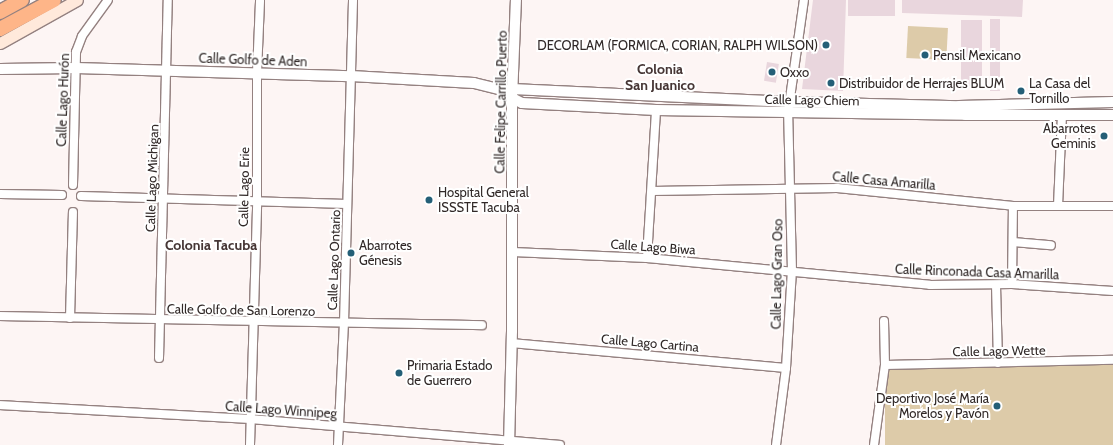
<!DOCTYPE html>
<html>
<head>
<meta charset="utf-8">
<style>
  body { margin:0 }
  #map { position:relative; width:1113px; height:445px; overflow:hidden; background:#fdf5f4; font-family:Cabin,sans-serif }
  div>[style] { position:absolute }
  .green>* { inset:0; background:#ddcba9; transform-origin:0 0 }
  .building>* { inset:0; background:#e9d6dd; transform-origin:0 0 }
  .roads { filter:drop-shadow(1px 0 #948180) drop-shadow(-1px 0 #948180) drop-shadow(0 1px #948180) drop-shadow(0 -1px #948180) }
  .minor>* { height:8px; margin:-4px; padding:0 4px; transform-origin:4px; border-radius:4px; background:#fff }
  .tertiary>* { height:10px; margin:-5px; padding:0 5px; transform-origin:5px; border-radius:5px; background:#fff }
  .secondary>* { height:11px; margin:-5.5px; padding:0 5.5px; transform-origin:5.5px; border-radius:5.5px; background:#ffe9db }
  .motorway>* { height:14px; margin:-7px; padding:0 7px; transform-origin:7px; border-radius:7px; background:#feb588 }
  .dots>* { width:11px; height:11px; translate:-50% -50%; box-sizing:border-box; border:2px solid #fff; border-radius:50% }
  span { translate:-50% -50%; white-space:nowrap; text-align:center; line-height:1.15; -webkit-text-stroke:4px #fff; paint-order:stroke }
  .poi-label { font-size:13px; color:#312928 }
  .right { translate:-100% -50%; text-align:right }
  .left { translate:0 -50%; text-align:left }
  .street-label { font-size:13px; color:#312928 }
  .neighbourhood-label { font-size:14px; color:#463635; font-weight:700 }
</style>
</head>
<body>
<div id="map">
  <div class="green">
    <i style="left:908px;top:26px;width:40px;height:32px;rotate:3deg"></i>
    <i style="left:1113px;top:362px;width:83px;height:228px;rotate:90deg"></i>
  </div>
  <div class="building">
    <i style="clip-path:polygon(813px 0,846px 0,843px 91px,802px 89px)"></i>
    <i style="left:848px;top:0;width:47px;height:16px"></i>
    <i style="clip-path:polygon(902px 0,1023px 0,1022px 17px,902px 13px)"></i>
    <i style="left:990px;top:19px;width:10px;height:72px"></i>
    <i style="left:961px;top:20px;width:21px;height:66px"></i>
    <i style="left:767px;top:62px;width:12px;height:19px;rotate:9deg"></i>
  </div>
  <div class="roads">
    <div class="minor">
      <i style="left:73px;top:185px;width:133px;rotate:-88.7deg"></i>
      <i style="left:76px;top:52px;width:17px;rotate:-69deg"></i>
      <i style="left:82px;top:36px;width:44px;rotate:-54.2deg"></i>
      <i style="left:652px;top:191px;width:185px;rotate:-0.9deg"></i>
      <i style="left:837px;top:188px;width:177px;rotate:5.8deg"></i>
      <i style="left:1013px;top:206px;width:100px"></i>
      <i style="left:0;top:194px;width:62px;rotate:0.9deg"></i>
      <i style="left:81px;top:196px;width:266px;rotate:1.7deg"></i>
      <i style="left:1058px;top:206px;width:91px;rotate:-87.5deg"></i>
      <i style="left:1013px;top:242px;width:38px;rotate:5deg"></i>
      <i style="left:513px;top:252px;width:134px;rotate:2.6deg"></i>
      <i style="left:647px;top:258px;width:284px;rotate:5.4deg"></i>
      <i style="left:930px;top:285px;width:82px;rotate:-0.7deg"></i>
      <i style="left:1012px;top:284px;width:101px;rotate:4deg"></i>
      <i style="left:647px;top:258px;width:148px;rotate:-86.5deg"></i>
      <i style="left:1012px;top:284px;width:78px;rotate:-89.3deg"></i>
      <i style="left:996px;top:285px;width:78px;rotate:88.5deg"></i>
      <i style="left:0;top:316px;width:482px;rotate:1.1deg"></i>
      <i style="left:70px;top:318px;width:106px;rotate:-88.4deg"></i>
      <i style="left:511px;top:343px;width:276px;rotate:5.2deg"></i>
      <i style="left:159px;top:358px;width:358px;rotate:-88.6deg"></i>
      <i style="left:885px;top:365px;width:228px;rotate:-1.3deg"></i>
      <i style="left:0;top:405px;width:251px;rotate:3.2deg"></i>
      <i style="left:251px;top:419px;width:310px;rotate:4.8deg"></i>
      <i style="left:250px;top:445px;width:243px;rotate:-88.3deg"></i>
      <i style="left:257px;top:202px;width:129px;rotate:-90deg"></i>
      <i style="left:257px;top:73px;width:73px;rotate:-87.6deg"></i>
      <i style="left:338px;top:445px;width:122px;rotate:-87.2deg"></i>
      <i style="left:344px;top:323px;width:323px;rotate:-88.4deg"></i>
      <i style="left:776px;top:445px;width:78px;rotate:-82.6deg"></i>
      <i style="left:786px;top:368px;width:97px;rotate:-86.5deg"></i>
      <i style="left:792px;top:271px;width:159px;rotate:-91.4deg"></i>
      <i style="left:788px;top:112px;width:113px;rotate:-81.9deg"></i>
      <i style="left:874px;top:445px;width:81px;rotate:-82.2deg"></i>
      <i style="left:885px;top:365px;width:44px;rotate:-91.3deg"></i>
    </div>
    <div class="tertiary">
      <i style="left:0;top:69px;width:76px;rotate:-0.8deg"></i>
      <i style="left:76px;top:68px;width:275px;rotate:1.7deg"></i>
      <i style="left:351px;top:76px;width:123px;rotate:3.3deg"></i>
      <i style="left:474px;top:83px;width:32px;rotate:14deg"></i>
      <i style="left:505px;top:91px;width:7px;rotate:-16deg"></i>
      <i style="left:512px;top:89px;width:278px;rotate:2.7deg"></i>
      <i style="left:790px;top:102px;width:169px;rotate:1.4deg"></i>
      <i style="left:959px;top:106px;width:154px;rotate:-1.5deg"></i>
      <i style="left:505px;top:91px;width:10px;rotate:45deg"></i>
      <i style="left:512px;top:98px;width:11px;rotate:27deg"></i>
      <i style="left:522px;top:103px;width:134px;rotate:3deg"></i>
      <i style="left:656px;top:110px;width:309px;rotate:0.9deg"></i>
      <i style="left:965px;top:115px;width:148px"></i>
      <i style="left:509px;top:445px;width:114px;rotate:-88.5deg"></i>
      <i style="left:512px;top:331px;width:233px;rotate:-90deg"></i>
      <i style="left:512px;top:98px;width:98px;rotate:-87.7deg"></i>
    </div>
    <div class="secondary">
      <i style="left:0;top:43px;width:88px;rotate:-29.2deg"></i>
    </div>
    <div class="motorway">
      <i style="left:0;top:12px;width:25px;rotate:-29deg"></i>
      <i style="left:0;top:29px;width:61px;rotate:-28.2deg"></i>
    </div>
  </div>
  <div class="dots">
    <i style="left:826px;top:45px;background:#245f77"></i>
    <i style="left:925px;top:55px;background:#245f77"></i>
    <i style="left:772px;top:72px;background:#245f77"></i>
    <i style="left:831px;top:83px;background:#245f77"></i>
    <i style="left:1021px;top:91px;background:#245f77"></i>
    <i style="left:1104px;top:136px;background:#245f77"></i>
    <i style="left:429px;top:200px;background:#245f77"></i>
    <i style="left:351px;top:253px;background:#245f77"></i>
    <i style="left:399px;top:373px;background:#245f77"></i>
    <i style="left:997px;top:406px;background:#245f77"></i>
  </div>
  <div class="poi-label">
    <span class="right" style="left:818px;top:45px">DECORLAM (FORMICA, CORIAN, RALPH WILSON)</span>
    <span class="left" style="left:933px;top:55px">Pensil Mexicano</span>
    <span class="left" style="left:780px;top:72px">Oxxo</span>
    <span class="left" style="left:839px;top:83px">Distribuidor de Herrajes BLUM</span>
    <span class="left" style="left:1029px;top:91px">La Casa del<br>Tornillo</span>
    <span class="right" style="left:1096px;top:136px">Abarrotes<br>Geminis</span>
    <span class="left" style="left:438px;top:200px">Hospital General<br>ISSSTE Tacuba</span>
    <span class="left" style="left:359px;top:253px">Abarrotes<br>Génesis</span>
    <span class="left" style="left:407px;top:373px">Primaria Estado<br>de Guerrero</span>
    <span class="right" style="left:989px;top:406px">Deportivo José María<br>Morelos y Pavón</span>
  </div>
  <div class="street-label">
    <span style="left:253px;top:60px;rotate:2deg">Calle Golfo de Aden</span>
    <span style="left:63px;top:100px;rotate:-88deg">Calle Lago Hurón</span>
    <span style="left:812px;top:100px;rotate:1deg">Calle Lago Chiem</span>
    <span style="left:501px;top:102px;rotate:-89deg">Calle Felipe Carrillo Puerto</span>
    <span style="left:152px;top:178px;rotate:-88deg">Calle Lago Michigan</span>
    <span style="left:884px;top:181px;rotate:5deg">Calle Casa Amarilla</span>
    <span style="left:244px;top:187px;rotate:-89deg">Calle Lago Erie</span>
    <span style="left:653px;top:247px;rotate:4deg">Calle Lago Biwa</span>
    <span style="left:334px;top:260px;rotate:-88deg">Calle Lago Ontario</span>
    <span style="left:977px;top:272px;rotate:2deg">Calle Rinconada Casa Amarilla</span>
    <span style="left:777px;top:274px;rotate:-89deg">Calle Lago Gran Oso</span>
    <span style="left:241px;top:310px;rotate:1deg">Calle Golfo de San Lorenzo</span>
    <span style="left:650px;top:343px;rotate:5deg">Calle Lago Cartina</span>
    <span style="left:999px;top:351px;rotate:-1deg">Calle Lago Wette</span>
    <span style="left:281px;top:410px;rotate:4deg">Calle Lago Winnipeg</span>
  </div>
  <div class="neighbourhood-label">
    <span style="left:660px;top:77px">Colonia<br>San Juanico</span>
    <span style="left:211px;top:245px">Colonia Tacuba</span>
  </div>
</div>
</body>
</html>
